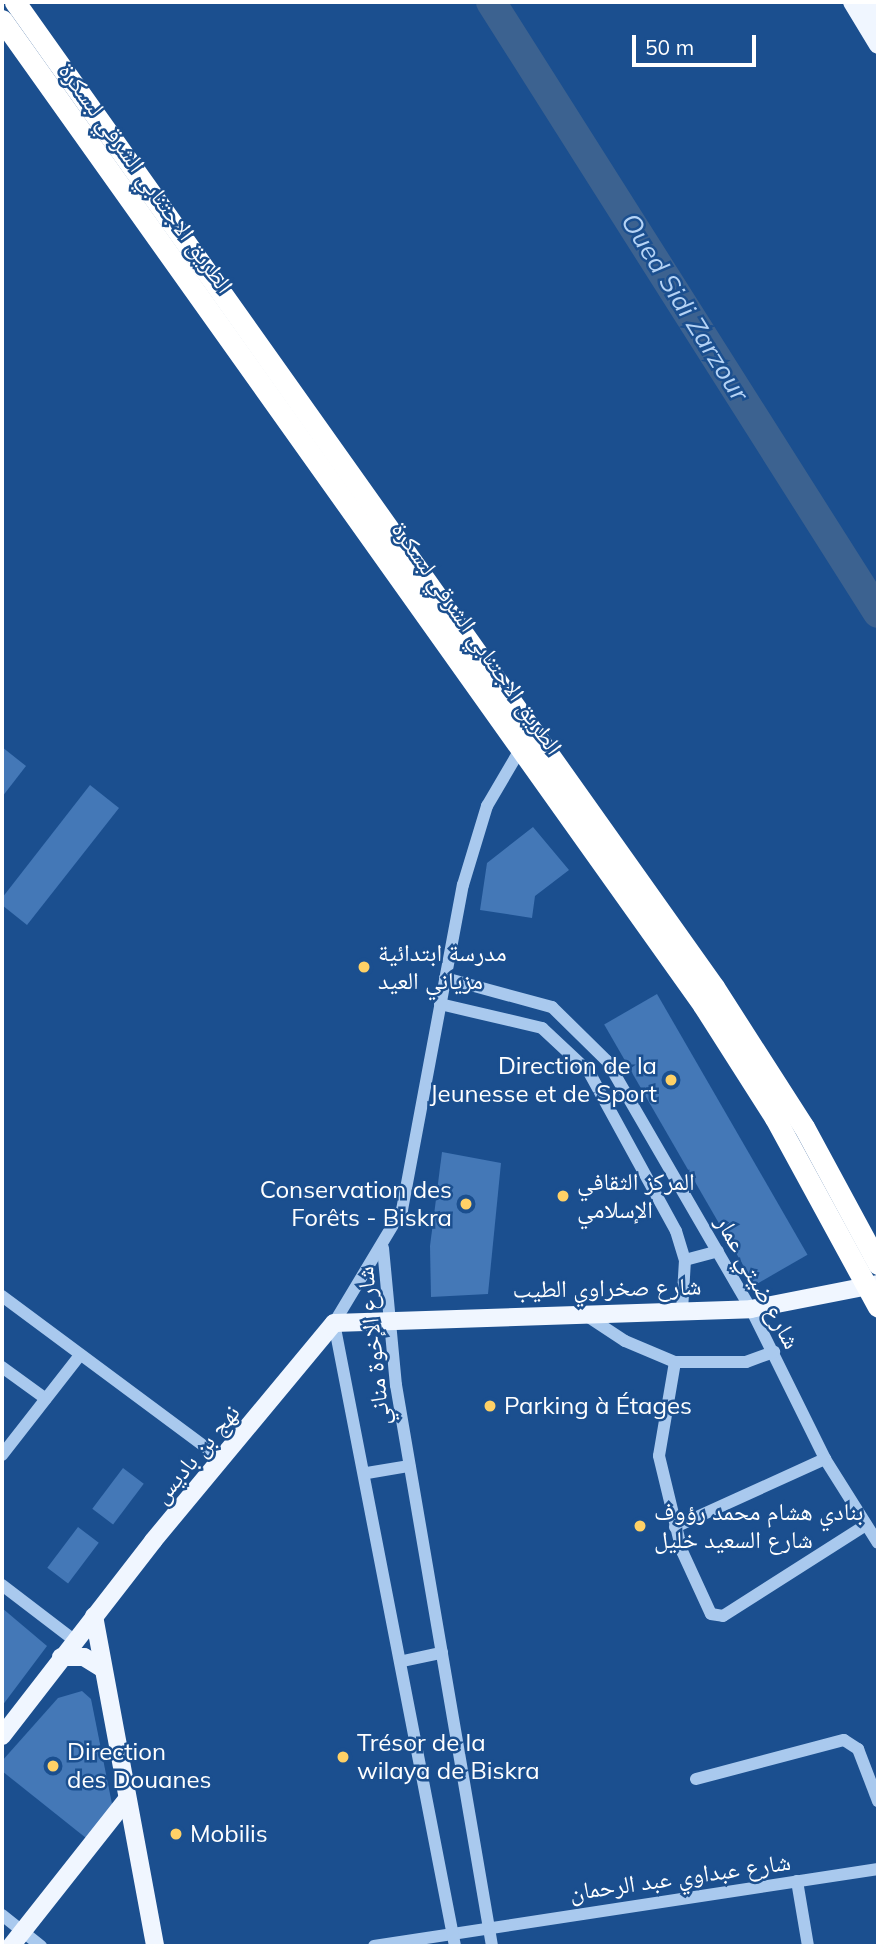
<!DOCTYPE html>
<html>
<head>
<meta charset="utf-8">
<style>
  body { margin:0 }
  #map { position:relative; width:880px; height:1948px; overflow:hidden; background:#1b4f8f; font-family:Mulish,"Noto Naskh Arabic",sans-serif }
  div>[style] { position:absolute }
  .river>* { height:30px; margin:-15px; padding:0 15px; transform-origin:15px; border-radius:15px; background:#3c6290 }
  .building>* { inset:0; background:#4478b7; transform-origin:0 0 }
  .minor>* { height:12px; margin:-6px; padding:0 6px; transform-origin:6px; border-radius:6px; background:#a9c9ee }
  .major>* { height:18px; margin:-9px; padding:0 9px; transform-origin:9px; border-radius:9px; background:#f0f6ff }
  .highway>* { height:21px; margin:-10.5px; padding:0 10.5px; transform-origin:10.5px; border-radius:10.5px; background:#fff }
  .dots>* { width:19px; height:19px; translate:-50% -50%; box-sizing:border-box; border:4px solid #1b4f8f; border-radius:50% }
  span { translate:-50% -50%; white-space:nowrap; text-align:center; line-height:1.15; -webkit-text-stroke:5px #1b4f8f; paint-order:stroke }
  .street-label { font-size:24px; color:#fff }
  .poi-label { font-size:24px; color:#fff }
  .left { translate:0 -50%; text-align:left }
  .right { translate:-100% -50%; text-align:right }
  .water-label { font-size:26px; color:#b5d3f5; font-style:italic }
  .frame { position:absolute; inset:0; border:4px solid #fff; pointer-events:none }
  .scale { position:absolute; left:632px; top:35px; width:124px; height:32px; box-sizing:border-box; border:4px solid #fff; border-top:0; padding-left:9px; font-size:21px; line-height:24px; white-space:nowrap; color:#fff; -webkit-text-stroke:5px #1b4f8f; paint-order:stroke }
</style>
</head>
<body>
<div id="map">
  <div class="river">
    <i style="left:491px;top:2px;width:723px;rotate:57.65deg"></i>
  </div>
  <div class="building">
    <i style="clip-path:polygon(2px 747px,26px 766px,2px 797px)"></i>
    <i style="clip-path:polygon(90px 785px,119px 808px,27px 925px,2px 905px,2px 898px)"></i>
    <i style="clip-path:polygon(533px 827px,569px 870px,535px 896px,532px 918px,480px 910px,487px 863px)"></i>
    <i style="left:657px;top:994px;width:301px;height:61px;rotate:60deg"></i>
    <i style="clip-path:polygon(442px 1152px,501px 1163px,488px 1294px,431px 1297px,430px 1246px)"></i>
    <i style="left:123px;top:1468px;width:26px;height:51px;rotate:37deg"></i>
    <i style="left:78px;top:1527px;width:26px;height:51px;rotate:37deg"></i>
    <i style="clip-path:polygon(2px 1608px,47px 1646px,2px 1706px)"></i>
    <i style="clip-path:polygon(82px 1691px,91px 1699px,113px 1809px,86px 1838px,2px 1771px,2px 1761px,58px 1698px)"></i>
  </div>
  <div class="minor">
    <i style="left:445px;top:978px;width:111px;rotate:15.2deg"></i>
    <i style="left:552px;top:1007px;width:77px;rotate:44.5deg"></i>
    <i style="left:607px;top:1061px;width:287px;rotate:59.9deg"></i>
    <i style="left:751px;top:1309px;width:167px;rotate:63.7deg"></i>
    <i style="left:825px;top:1459px;width:99px;rotate:57.8deg"></i>
    <i style="left:440px;top:1004px;width:105px;rotate:13.2deg"></i>
    <i style="left:542px;top:1028px;width:64px;rotate:43.1deg"></i>
    <i style="left:589px;top:1072px;width:181px;rotate:61.3deg"></i>
    <i style="left:676px;top:1231px;width:30px;rotate:73deg"></i>
    <i style="left:685px;top:1260px;width:50px;rotate:93.4deg"></i>
    <i style="left:383px;top:1248px;width:138px;rotate:84.6deg"></i>
    <i style="left:396px;top:1385px;width:569px;rotate:80.29deg"></i>
    <i style="left:685px;top:1260px;width:34px;rotate:-15deg"></i>
    <i style="left:2px;top:1296px;width:275px;rotate:36.6deg"></i>
    <i style="left:584px;top:1314px;width:49px;rotate:33.4deg"></i>
    <i style="left:625px;top:1341px;width:54px;rotate:22.8deg"></i>
    <i style="left:675px;top:1362px;width:71px"></i>
    <i style="left:746px;top:1362px;width:30px;rotate:-20deg"></i>
    <i style="left:675px;top:1362px;width:95px;rotate:99.7deg"></i>
    <i style="left:659px;top:1456px;width:98px;rotate:76.4deg"></i>
    <i style="left:682px;top:1551px;width:69px;rotate:65.3deg"></i>
    <i style="left:711px;top:1614px;width:12px;rotate:9deg"></i>
    <i style="left:723px;top:1616px;width:169px;rotate:-32.5deg"></i>
    <i style="left:2px;top:1367px;width:54px;rotate:36deg"></i>
    <i style="left:2px;top:1455px;width:127px;rotate:-52deg"></i>
    <i style="left:367px;top:1473px;width:43px;rotate:-9.5deg"></i>
    <i style="left:675px;top:1527px;width:165px;rotate:-24.4deg"></i>
    <i style="left:2px;top:1585px;width:91px;rotate:37.4deg"></i>
    <i style="left:403px;top:1661px;width:40px;rotate:-12deg"></i>
    <i style="left:696px;top:1779px;width:153px;rotate:-14.8deg"></i>
    <i style="left:844px;top:1740px;width:17px;rotate:33deg"></i>
    <i style="left:858px;top:1749px;width:56px;rotate:69deg"></i>
    <i style="left:797px;top:1881px;width:66px;rotate:80.4deg"></i>
    <i style="left:2px;top:1915px;width:50px;rotate:38.5deg"></i>
    <i style="left:374px;top:1946px;width:510px;rotate:-8.69deg"></i>
    <i style="left:455px;top:1946px;width:635px;rotate:-100.99deg"></i>
    <i style="left:334px;top:1323px;width:132px;rotate:-59deg"></i>
    <i style="left:402px;top:1210px;width:331px;rotate:-79.4deg"></i>
    <i style="left:463px;top:885px;width:83px;rotate:-73.1deg"></i>
    <i style="left:487px;top:806px;width:67px;rotate:-59.6deg"></i>
  </div>
  <div class="major">
    <i style="left:852px;top:2px;width:50px;rotate:58.8deg"></i>
    <i style="left:870px;top:2px;width:16px;rotate:60deg"></i>
    <i style="left:94px;top:1616px;width:336px;rotate:79.5deg"></i>
    <i style="left:61px;top:1657px;width:23px"></i>
    <i style="left:84px;top:1657px;width:22px;rotate:32deg"></i>
    <i style="left:2px;top:1736px;width:247px;rotate:-52.2deg"></i>
    <i style="left:153px;top:1541px;width:283px;rotate:-50.3deg"></i>
    <i style="left:334px;top:1323px;width:417px;rotate:-1.9deg"></i>
    <i style="left:751px;top:1309px;width:129px;rotate:-11.1deg"></i>
    <i style="left:11px;top:1946px;width:187px;rotate:-51.7deg"></i>
  </div>
  <div class="highway">
    <i style="left:15px;top:2px;width:1208px;rotate:54.64deg"></i>
    <i style="left:714px;top:987px;width:166px;rotate:57.3deg"></i>
    <i style="left:804px;top:1127px;width:156px;rotate:61.6deg"></i>
    <i style="left:2px;top:20px;width:1209px;rotate:54.56deg"></i>
    <i style="left:703px;top:1005px;width:134px;rotate:57.5deg"></i>
    <i style="left:775px;top:1118px;width:215px;rotate:61.4deg"></i>
  </div>
  <div class="dots">
    <i style="left:364px;top:967px;background:#ffd166"></i>
    <i style="left:671px;top:1080px;background:#ffd166"></i>
    <i style="left:563px;top:1196px;background:#ffd166"></i>
    <i style="left:466px;top:1204px;background:#ffd166"></i>
    <i style="left:490px;top:1406px;background:#ffd166"></i>
    <i style="left:640px;top:1526px;background:#ffd166"></i>
    <i style="left:343px;top:1757px;background:#ffd166"></i>
    <i style="left:53px;top:1766px;background:#ffd166"></i>
    <i style="left:176px;top:1834px;background:#ffd166"></i>
  </div>
  <div class="street-label">
    <span style="left:146px;top:178px;rotate:54deg">الطريق الاجتنابي الشرقي لبسكرة</span>
    <span style="left:477px;top:638px;rotate:55deg">الطريق الاجتنابي الشرقي لبسكرة</span>
    <span style="left:758px;top:1282px;rotate:61deg">شارع ضيتي عمار</span>
    <span style="left:607px;top:1288px;rotate:-1deg">شارع صخراوي الطيب</span>
    <span style="left:373px;top:1346px;rotate:-96deg">شارع الإخوة مناني</span>
    <span style="left:196px;top:1454px;rotate:-50deg">نهج بن باديس</span>
    <span style="left:680px;top:1877px;rotate:-8deg">شارع عبداوي عبد الرحمان</span>
  </div>
  <div class="poi-label">
    <span class="left" style="left:378px;top:967px">مدرسة ابتدائية<br>مزياني العيد</span>
    <span class="right" style="left:657px;top:1080px">Direction de la<br>Jeunesse et de Sport</span>
    <span class="left" style="left:577px;top:1196px">المركز الثقافي<br>الإسلامي</span>
    <span class="right" style="left:452px;top:1204px">Conservation des<br>Forêts - Biskra</span>
    <span class="left" style="left:504px;top:1406px">Parking à Étages</span>
    <span class="left" style="left:654px;top:1526px">بنادي هشام محمد رؤوف<br>شارع السعيد خليل</span>
    <span class="left" style="left:357px;top:1757px">Trésor de la<br>wilaya de Biskra</span>
    <span class="left" style="left:67px;top:1766px">Direction<br>des Douanes</span>
    <span class="left" style="left:190px;top:1834px">Mobilis</span>
  </div>
  <div class="water-label">
    <span style="left:685px;top:307px;rotate:58deg">Oued Sidi Zarzour</span>
  </div>
  <div class="frame"></div>
  <div class="scale">50 m</div>
</div>
</body>
</html>
